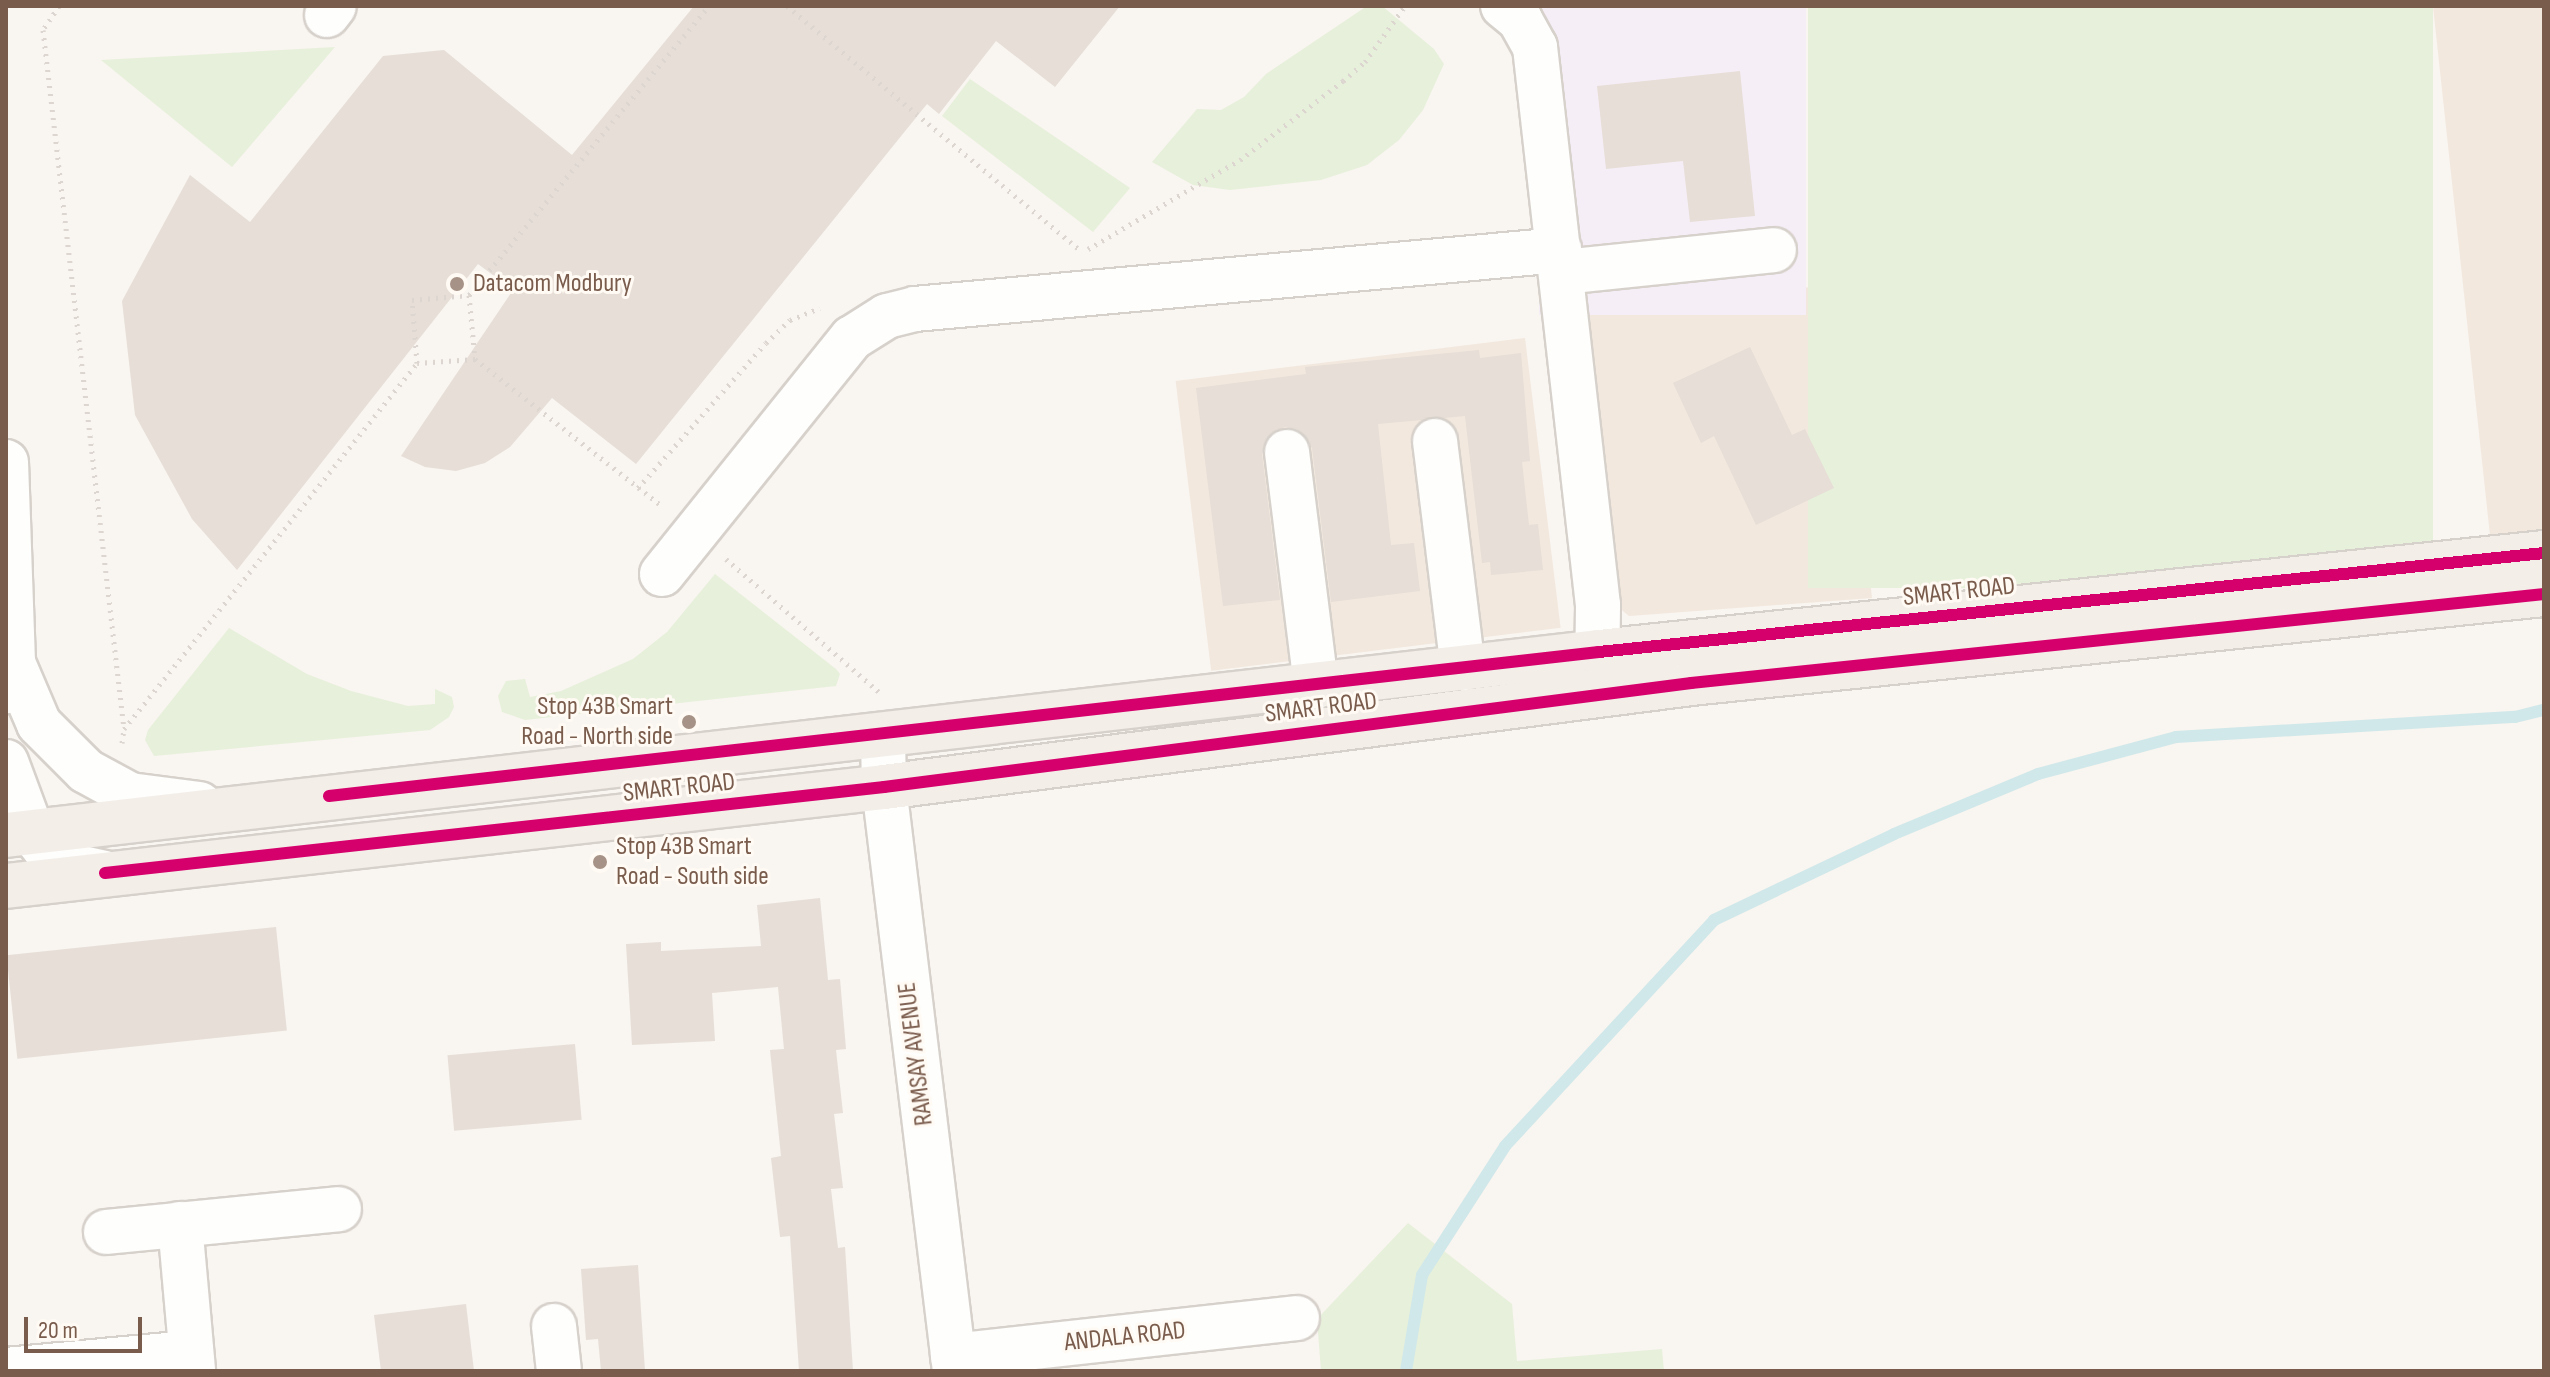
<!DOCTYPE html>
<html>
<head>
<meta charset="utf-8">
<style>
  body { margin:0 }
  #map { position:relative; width:2550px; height:1377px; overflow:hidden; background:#f9f5f0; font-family:"Sofia Sans Condensed",sans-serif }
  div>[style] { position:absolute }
  .residential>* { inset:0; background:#f2e8de; transform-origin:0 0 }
  .education>* { inset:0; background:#f6eef6; transform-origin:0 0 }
  .green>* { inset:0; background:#e7f0db; transform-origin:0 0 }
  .stream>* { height:12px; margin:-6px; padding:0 6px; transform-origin:6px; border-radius:6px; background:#d0e8ea }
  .building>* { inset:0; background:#e6ded7; transform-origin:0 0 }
  .path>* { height:5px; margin-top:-2.5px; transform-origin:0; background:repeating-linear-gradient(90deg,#dcd5d0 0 2px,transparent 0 8px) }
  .roads { filter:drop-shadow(2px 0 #d7d1cb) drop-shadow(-2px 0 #d7d1cb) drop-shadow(0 2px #d7d1cb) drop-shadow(0 -2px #d7d1cb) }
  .minor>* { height:44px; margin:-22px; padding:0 22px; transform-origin:22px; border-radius:22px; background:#fefefd }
  .major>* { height:44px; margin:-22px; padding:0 22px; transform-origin:22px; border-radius:22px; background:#f3eee8 }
  .cycleway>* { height:12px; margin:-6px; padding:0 6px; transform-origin:6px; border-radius:6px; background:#d6006c }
  .dots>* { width:22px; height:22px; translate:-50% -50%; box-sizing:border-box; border:4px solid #fffaf3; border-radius:50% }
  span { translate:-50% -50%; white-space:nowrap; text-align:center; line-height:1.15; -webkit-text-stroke:6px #fffaf3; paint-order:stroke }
  .poi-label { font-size:26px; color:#7a5c4d }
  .left { translate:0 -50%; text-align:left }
  .right { translate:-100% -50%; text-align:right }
  .street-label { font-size:26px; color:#7a5c4d }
  .frame { position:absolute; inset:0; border:8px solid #7a5c4d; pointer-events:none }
  .scale { position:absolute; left:24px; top:1317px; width:118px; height:36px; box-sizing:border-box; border:4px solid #7a5c4d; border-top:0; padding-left:10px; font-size:24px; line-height:28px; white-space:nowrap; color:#7a5c4d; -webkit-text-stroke:6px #fffaf3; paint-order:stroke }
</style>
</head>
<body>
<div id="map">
  <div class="residential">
    <i style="clip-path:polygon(2433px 6px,2544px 6px,2544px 529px,2490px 535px)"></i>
    <i style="clip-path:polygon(1838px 284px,1872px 598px,1629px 616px,1618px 607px,1578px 313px)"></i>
    <i style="left:1525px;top:338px;width:292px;height:352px;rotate:83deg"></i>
  </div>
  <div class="education">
    <i style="left:1539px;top:6px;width:267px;height:309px"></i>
  </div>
  <div class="green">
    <i style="clip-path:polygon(1367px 6px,1382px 6px,1434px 49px,1444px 64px,1423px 110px,1399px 140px,1367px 165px,1321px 180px,1230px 190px,1193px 185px,1152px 162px,1197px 109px,1221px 110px,1244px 97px,1266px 74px)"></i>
    <i style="left:1808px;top:6px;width:625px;height:582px"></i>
    <i style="clip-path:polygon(335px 47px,232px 167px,101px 60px)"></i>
    <i style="clip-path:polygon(970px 79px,1130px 188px,1093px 232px,942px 116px)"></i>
    <i style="clip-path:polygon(715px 574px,836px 669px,840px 674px,836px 686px,525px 720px,502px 712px,498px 696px,506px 681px,525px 679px,530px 697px,561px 691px,633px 659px,667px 632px)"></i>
    <i style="clip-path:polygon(229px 628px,307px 674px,351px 691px,408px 706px,435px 704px,435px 689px,452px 697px,454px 707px,449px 717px,430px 730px,154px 756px,145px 740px,148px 730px)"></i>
    <i style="clip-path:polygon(1408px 1223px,1512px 1304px,1517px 1361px,1662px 1349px,1664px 1371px,1321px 1371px,1317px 1319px)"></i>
  </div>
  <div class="stream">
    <i style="left:1406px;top:1371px;width:97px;rotate:-80.5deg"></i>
    <i style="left:1422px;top:1275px;width:153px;rotate:-57.2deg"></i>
    <i style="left:1505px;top:1146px;width:308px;rotate:-47.2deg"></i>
    <i style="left:1714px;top:920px;width:199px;rotate:-25.5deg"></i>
    <i style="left:1894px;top:834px;width:156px;rotate:-22.6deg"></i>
    <i style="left:2038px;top:774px;width:143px;rotate:-15deg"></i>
    <i style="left:2176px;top:737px;width:340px;rotate:-3.4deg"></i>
    <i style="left:2515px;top:717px;width:30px;rotate:-14deg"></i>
  </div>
  <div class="building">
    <i style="clip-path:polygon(694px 6px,1120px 6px,1055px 87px,996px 41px,939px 114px,927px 104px,636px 464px,552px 398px,510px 447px,485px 463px,456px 471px,425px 467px,401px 456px,513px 290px,478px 264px,237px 570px,192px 519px,135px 415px,122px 301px,190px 175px,250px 222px,383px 56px,444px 50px,572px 155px)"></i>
    <i style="clip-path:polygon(1740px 71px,1755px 216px,1690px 222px,1683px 161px,1606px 169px,1597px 86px)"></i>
    <i style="clip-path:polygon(1750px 347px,1792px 435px,1805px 429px,1834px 488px,1756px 525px,1714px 436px,1701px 443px,1673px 383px)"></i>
    <i style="clip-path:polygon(1479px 350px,1480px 358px,1521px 353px,1530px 461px,1522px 462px,1529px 525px,1538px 524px,1543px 570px,1491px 575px,1490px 562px,1482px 563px,1465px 416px,1378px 424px,1391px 545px,1414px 543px,1420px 591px,1331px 602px,1312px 448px,1297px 429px,1285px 427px,1271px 433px,1262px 454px,1280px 600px,1223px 606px,1196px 388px,1306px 374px,1305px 367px)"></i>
    <i style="clip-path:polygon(820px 898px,828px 980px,840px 979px,846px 1049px,836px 1050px,843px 1113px,834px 1114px,843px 1188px,831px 1189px,838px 1248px,845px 1247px,853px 1371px,799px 1371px,790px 1236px,780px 1237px,771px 1158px,781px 1156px,770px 1050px,784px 1049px,778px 987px,712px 993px,715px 1041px,632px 1045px,626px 944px,661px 942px,661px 951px,761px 946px,757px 905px)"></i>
    <i style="left:276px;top:927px;width:104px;height:271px;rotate:84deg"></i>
    <i style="left:575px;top:1044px;width:76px;height:128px;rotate:85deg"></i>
    <i style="clip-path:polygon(638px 1265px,645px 1371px,601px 1371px,598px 1339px,586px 1340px,581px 1269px)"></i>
    <i style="clip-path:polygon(466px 1304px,474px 1371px,381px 1371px,374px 1315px)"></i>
  </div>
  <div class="path">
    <i style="left:59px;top:6px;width:29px;rotate:124deg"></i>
    <i style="left:43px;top:30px;width:704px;rotate:83.39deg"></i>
    <i style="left:787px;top:6px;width:383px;rotate:39.8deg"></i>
    <i style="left:1088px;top:249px;width:176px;rotate:-30.4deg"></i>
    <i style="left:1240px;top:160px;width:130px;rotate:-37.5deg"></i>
    <i style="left:1343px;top:81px;width:29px;rotate:-41deg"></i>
    <i style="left:1365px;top:62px;width:69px;rotate:-54.5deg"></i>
    <i style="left:469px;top:295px;width:64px;rotate:84.6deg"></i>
    <i style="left:475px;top:359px;width:58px;rotate:176.1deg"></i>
    <i style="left:417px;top:363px;width:63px;rotate:-94.5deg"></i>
    <i style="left:412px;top:300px;width:57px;rotate:-5deg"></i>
    <i style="left:469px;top:295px;width:376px;rotate:-50.3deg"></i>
    <i style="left:475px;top:359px;width:239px;rotate:38.2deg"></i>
    <i style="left:638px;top:488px;width:193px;rotate:-48.6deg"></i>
    <i style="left:766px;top:343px;width:33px;rotate:-44deg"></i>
    <i style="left:790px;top:320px;width:32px;rotate:-22deg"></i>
    <i style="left:726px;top:559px;width:203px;rotate:41deg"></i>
    <i style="left:122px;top:743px;width:14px;rotate:-82deg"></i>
    <i style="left:124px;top:729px;width:469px;rotate:-51.3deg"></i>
  </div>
  <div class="roads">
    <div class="minor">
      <i style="left:1503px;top:6px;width:22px;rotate:39deg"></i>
      <i style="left:1520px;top:20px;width:31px;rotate:61deg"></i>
      <i style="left:1535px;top:47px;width:562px;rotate:83.56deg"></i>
      <i style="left:1598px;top:605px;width:83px;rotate:90.7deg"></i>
      <i style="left:327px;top:15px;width:11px;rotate:-52deg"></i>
      <i style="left:1562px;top:272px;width:213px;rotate:-5.9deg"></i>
      <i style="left:1435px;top:441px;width:229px;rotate:83deg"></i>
      <i style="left:1287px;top:452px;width:236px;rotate:82.9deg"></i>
      <i style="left:6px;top:462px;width:201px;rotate:88deg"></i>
      <i style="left:13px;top:663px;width:29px;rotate:104deg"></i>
      <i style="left:662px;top:574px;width:303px;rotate:-51.2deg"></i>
      <i style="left:852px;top:338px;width:41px;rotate:-32.2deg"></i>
      <i style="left:887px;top:316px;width:29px;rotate:-14deg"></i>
      <i style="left:915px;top:309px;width:647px;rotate:-5.23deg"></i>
      <i style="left:13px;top:663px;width:66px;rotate:66.9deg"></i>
      <i style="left:39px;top:724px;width:66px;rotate:45deg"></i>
      <i style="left:86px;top:771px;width:50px;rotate:28.6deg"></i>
      <i style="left:130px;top:795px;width:70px;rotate:7.4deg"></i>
      <i style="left:883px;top:737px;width:50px;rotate:88.9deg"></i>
      <i style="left:884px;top:787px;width:588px;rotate:83.07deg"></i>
      <i style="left:6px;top:762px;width:75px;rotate:69.6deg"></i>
      <i style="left:32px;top:832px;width:38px;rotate:53deg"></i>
      <i style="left:55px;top:862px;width:51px;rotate:12.4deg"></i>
      <i style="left:180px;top:1224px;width:148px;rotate:84.9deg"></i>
      <i style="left:106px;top:1232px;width:234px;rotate:-5.6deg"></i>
      <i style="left:554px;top:1326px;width:45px;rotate:83.7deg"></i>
      <i style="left:953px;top:1356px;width:346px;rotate:-6.3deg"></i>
      <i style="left:6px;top:1370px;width:186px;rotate:-5.3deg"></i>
    </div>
    <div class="major">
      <i style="left:6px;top:835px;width:1603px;rotate:-6.55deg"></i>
      <i style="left:1599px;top:652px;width:950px;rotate:-5.98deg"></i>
      <i style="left:6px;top:886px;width:884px;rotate:-6.43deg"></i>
      <i style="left:884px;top:787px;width:814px;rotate:-7.34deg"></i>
      <i style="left:1691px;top:683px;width:858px;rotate:-5.96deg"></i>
    </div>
  </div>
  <div class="cycleway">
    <i style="left:329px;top:796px;width:1278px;rotate:-6.47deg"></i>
    <i style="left:1599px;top:652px;width:950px;rotate:-5.98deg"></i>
    <i style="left:105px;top:873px;width:784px;rotate:-6.3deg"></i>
    <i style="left:884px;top:787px;width:814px;rotate:-7.34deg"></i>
    <i style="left:1691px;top:683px;width:858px;rotate:-5.96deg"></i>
  </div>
  <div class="dots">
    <i style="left:457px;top:284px;background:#a69286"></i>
    <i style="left:689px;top:722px;background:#a69286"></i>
    <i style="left:600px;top:862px;background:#a69286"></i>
  </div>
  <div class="poi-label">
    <span class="left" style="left:473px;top:284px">Datacom Modbury</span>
    <span class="right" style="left:673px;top:722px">Stop 43B Smart<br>Road - North side</span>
    <span class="left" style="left:616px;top:862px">Stop 43B Smart<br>Road - South side</span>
  </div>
  <div class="street-label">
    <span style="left:1959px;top:592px;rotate:-6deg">SMART ROAD</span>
    <span style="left:1321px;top:708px;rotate:-7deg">SMART ROAD</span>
    <span style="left:679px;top:788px;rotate:-6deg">SMART ROAD</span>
    <span style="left:916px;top:1054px;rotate:-97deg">RAMSAY AVENUE</span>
    <span style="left:1125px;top:1337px;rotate:-6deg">ANDALA ROAD</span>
  </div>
  <div class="frame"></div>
  <div class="scale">20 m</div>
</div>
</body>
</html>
